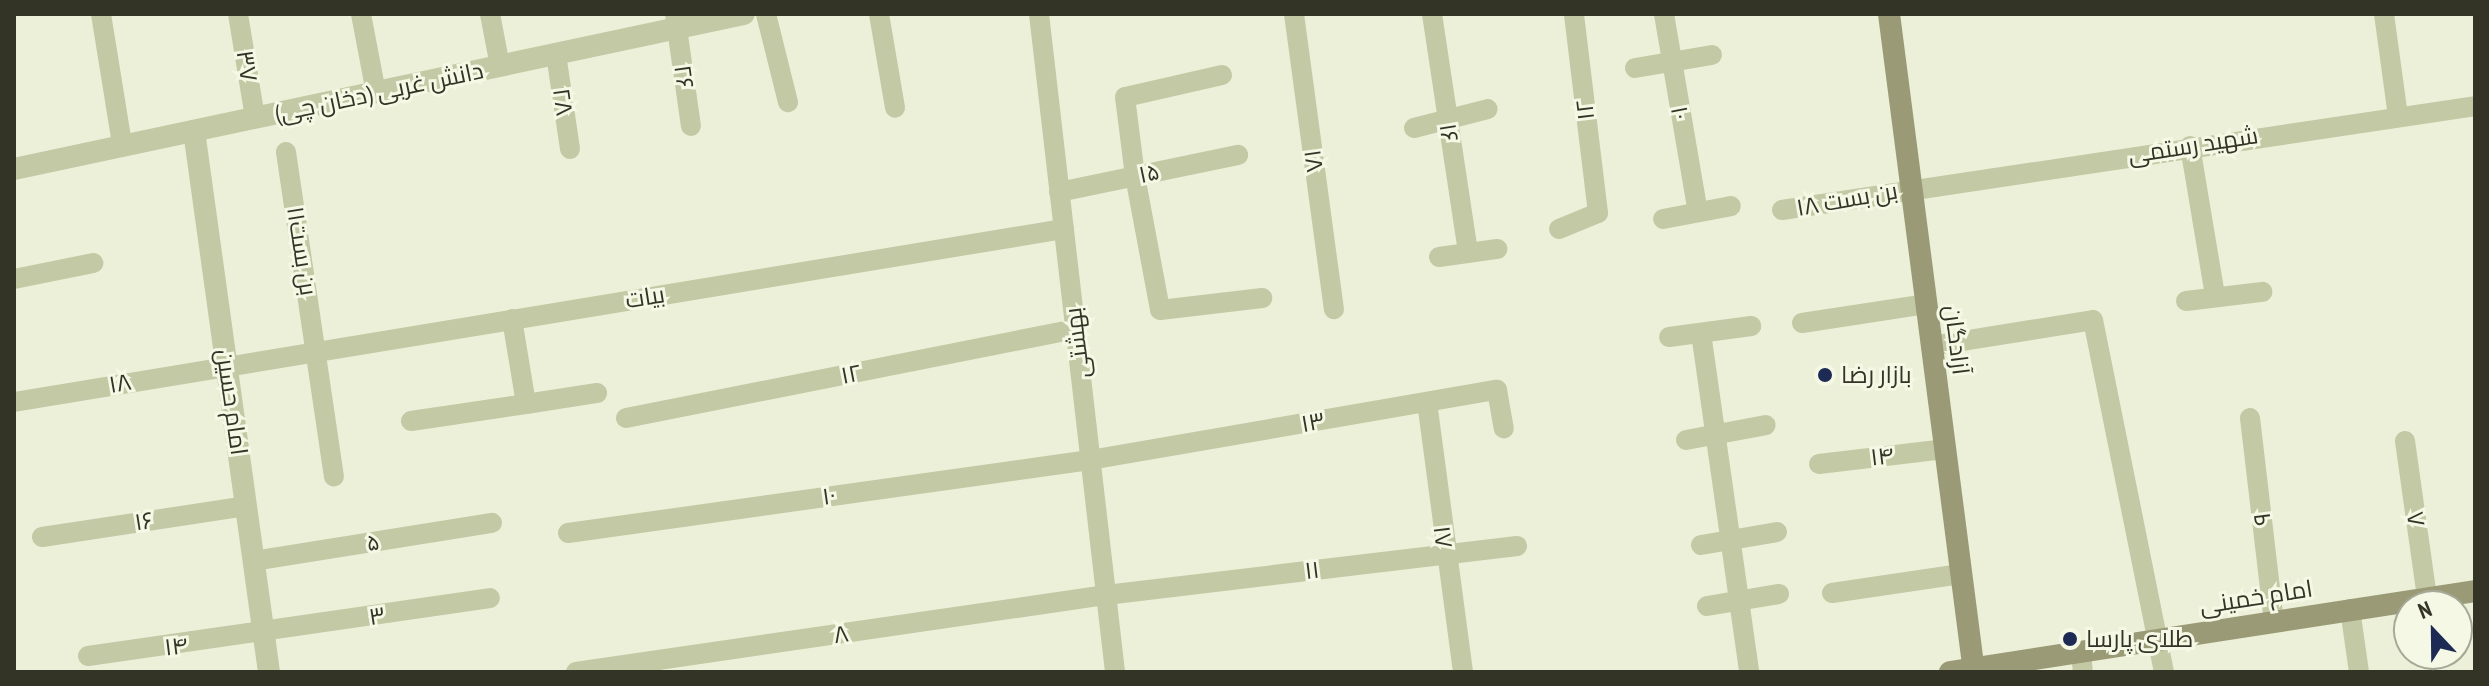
<!DOCTYPE html>
<html>
<head>
<meta charset="utf-8">
<style>
  body { margin:0 }
  #map { position:relative; width:2489px; height:686px; overflow:hidden; background:#ecf0d8; font-family:"PT Sans Narrow",Cairo,sans-serif }
  div>[style] { position:absolute }
  .minor>* { height:20px; margin:-10px; padding:0 10px; transform-origin:10px; border-radius:10px; background:#c3c8a5 }
  .tertiary>* { height:22px; margin:-11px; padding:0 11px; transform-origin:11px; border-radius:11px; background:#c3c8a5 }
  .secondary>* { height:22px; margin:-11px; padding:0 11px; transform-origin:11px; border-radius:11px; background:#9a9b76 }
  .dots>* { width:22px; height:22px; translate:-50% -50%; box-sizing:border-box; border:4px solid #f4f8e4; border-radius:50% }
  span { translate:-50% -50%; white-space:nowrap; text-align:center; line-height:1.15; -webkit-text-stroke:6px #f4f8e4; paint-order:stroke }
  .street-label { font-size:24px; color:#333326 }
  .poi-label { font-size:24px; color:#333326 }
  .left { translate:0 -50%; text-align:left }
  .frame { position:absolute; inset:0; border:16px solid #333326; pointer-events:none }
  .north { position:absolute; left:2393px; top:590px; width:80px; height:80px; box-sizing:border-box; background:#f4f8e4; border:2px solid #a7a998; border-radius:50%; rotate:338deg; font-size:22px; font-weight:700; line-height:32px; text-align:center; color:#333326 }
  .north::after { content:''; display:block; margin:auto; width:28px; height:36px; background:#1d2b54; clip-path:polygon(50% 0,100% 100%,50% 72%,0 100%) }
</style>
</head>
<body>
<div id="map">
  <div class="minor">
    <i style="left:101px;top:14px;width:131px;rotate:80.8deg"></i>
    <i style="left:238px;top:14px;width:105px;rotate:80.7deg"></i>
    <i style="left:361px;top:14px;width:80px;rotate:79.2deg"></i>
    <i style="left:490px;top:14px;width:53px;rotate:79.1deg"></i>
    <i style="left:675px;top:14px;width:113px;rotate:81.9deg"></i>
    <i style="left:766px;top:14px;width:91px;rotate:76deg"></i>
    <i style="left:879px;top:14px;width:95px;rotate:80.3deg"></i>
    <i style="left:1039px;top:14px;width:662px;rotate:83.41deg"></i>
    <i style="left:1294px;top:14px;width:298px;rotate:82.3deg"></i>
    <i style="left:1432px;top:14px;width:241px;rotate:81.4deg"></i>
    <i style="left:1664px;top:14px;width:201px;rotate:80.3deg"></i>
    <i style="left:2384px;top:14px;width:103px;rotate:82.2deg"></i>
    <i style="left:556px;top:54px;width:96px;rotate:81.6deg"></i>
    <i style="left:1635px;top:68px;width:78px;rotate:-9.6deg"></i>
    <i style="left:1222px;top:75px;width:99px;rotate:167.2deg"></i>
    <i style="left:1125px;top:97px;width:80px;rotate:82.8deg"></i>
    <i style="left:1135px;top:176px;width:136px;rotate:79.4deg"></i>
    <i style="left:1160px;top:310px;width:103px;rotate:-6.7deg"></i>
    <i style="left:1414px;top:128px;width:76px;rotate:-14.4deg"></i>
    <i style="left:2190px;top:146px;width:152px;rotate:80.5deg"></i>
    <i style="left:286px;top:152px;width:328px;rotate:81.6deg"></i>
    <i style="left:1059px;top:192px;width:183px;rotate:-11.7deg"></i>
    <i style="left:1782px;top:210px;width:701px;rotate:-8.53deg"></i>
    <i style="left:1663px;top:219px;width:69px;rotate:-10.8deg"></i>
    <i style="left:1559px;top:229px;width:42px;rotate:-22.3deg"></i>
    <i style="left:1598px;top:213px;width:200px;rotate:-96.9deg"></i>
    <i style="left:1439px;top:257px;width:59px;rotate:-7.9deg"></i>
    <i style="left:14px;top:279px;width:81px;rotate:-11.4deg"></i>
    <i style="left:2186px;top:301px;width:77px;rotate:-6.8deg"></i>
    <i style="left:512px;top:319px;width:86px;rotate:80.6deg"></i>
    <i style="left:526px;top:404px;width:72px;rotate:-8.8deg"></i>
    <i style="left:1802px;top:323px;width:125px;rotate:-8.7deg"></i>
    <i style="left:1701px;top:333px;width:342px;rotate:81.9deg"></i>
    <i style="left:1669px;top:337px;width:83px;rotate:-7.6deg"></i>
    <i style="left:1931px;top:346px;width:164px;rotate:-9.1deg"></i>
    <i style="left:2093px;top:320px;width:359px;rotate:78.6deg"></i>
    <i style="left:14px;top:402px;width:1064px;rotate:-9.36deg"></i>
    <i style="left:1427px;top:402px;width:272px;rotate:82.4deg"></i>
    <i style="left:626px;top:418px;width:458px;rotate:-11.2deg"></i>
    <i style="left:2250px;top:418px;width:204px;rotate:83.3deg"></i>
    <i style="left:411px;top:421px;width:116px;rotate:-8.4deg"></i>
    <i style="left:1686px;top:440px;width:81px;rotate:-10.6deg"></i>
    <i style="left:2405px;top:441px;width:159px;rotate:82deg"></i>
    <i style="left:1819px;top:464px;width:126px;rotate:-6.8deg"></i>
    <i style="left:568px;top:533px;width:527px;rotate:-7.96deg"></i>
    <i style="left:1090px;top:460px;width:413px;rotate:-9.8deg"></i>
    <i style="left:1497px;top:390px;width:39px;rotate:80deg"></i>
    <i style="left:42px;top:537px;width:206px;rotate:-8.6deg"></i>
    <i style="left:1701px;top:545px;width:77px;rotate:-9.7deg"></i>
    <i style="left:254px;top:561px;width:241px;rotate:-9.1deg"></i>
    <i style="left:1832px;top:593px;width:130px;rotate:-8.4deg"></i>
    <i style="left:1707px;top:606px;width:73px;rotate:-9.5deg"></i>
    <i style="left:2350px;top:609px;width:64px;rotate:81.9deg"></i>
    <i style="left:2081px;top:651px;width:21px;rotate:85deg"></i>
    <i style="left:88px;top:656px;width:406px;rotate:-8.2deg"></i>
    <i style="left:576px;top:672px;width:536px;rotate:-8.27deg"></i>
    <i style="left:1106px;top:595px;width:414px;rotate:-6.8deg"></i>
  </div>
  <div class="tertiary">
    <i style="left:194px;top:131px;width:546px;rotate:82.11deg"></i>
    <i style="left:14px;top:169px;width:746px;rotate:-11.99deg"></i>
  </div>
  <div class="secondary">
    <i style="left:1889px;top:14px;width:663px;rotate:82.64deg"></i>
    <i style="left:1950px;top:672px;width:531px;rotate:-8.77deg"></i>
  </div>
  <div class="dots">
    <i style="left:1825px;top:375px;background:#1d2b54"></i>
    <i style="left:2070px;top:639px;background:#1d2b54"></i>
  </div>
  <div class="street-label">
    <span style="left:247px;top:66px;rotate:81deg">۳۷</span>
    <span style="left:684px;top:77px;rotate:82deg">۲۶</span>
    <span style="left:379px;top:92px;rotate:-12deg">دانش غربی (دخان چی)</span>
    <span style="left:563px;top:102px;rotate:82deg">۲۸</span>
    <span style="left:1585px;top:110px;rotate:-97deg">۱۲</span>
    <span style="left:1680px;top:113px;rotate:79deg">۱۰</span>
    <span style="left:1449px;top:133px;rotate:81deg">۱۶</span>
    <span style="left:2193px;top:145px;rotate:-9deg">شهید رستمی</span>
    <span style="left:1314px;top:161px;rotate:82deg">۱۸</span>
    <span style="left:1149px;top:173px;rotate:-12deg">۱۵</span>
    <span style="left:1847px;top:199px;rotate:-10deg">بن بست ۱۸</span>
    <span style="left:302px;top:251px;rotate:81deg">بن بست۱۱</span>
    <span style="left:645px;top:297px;rotate:-9deg">بیات</span>
    <span style="left:1957px;top:340px;rotate:83deg">آزادگان</span>
    <span style="left:1077px;top:343px;rotate:-97deg">بهشتی</span>
    <span style="left:851px;top:374px;rotate:-11deg">۱۲</span>
    <span style="left:120px;top:383px;rotate:-10deg">۱۸</span>
    <span style="left:232px;top:402px;rotate:82deg">امام حسین</span>
    <span style="left:1313px;top:422px;rotate:-10deg">۱۳</span>
    <span style="left:1882px;top:456px;rotate:-7deg">۱۴</span>
    <span style="left:829px;top:496px;rotate:-8deg">۱۰</span>
    <span style="left:2262px;top:519px;rotate:-97deg">۹</span>
    <span style="left:2416px;top:519px;rotate:82deg">۷</span>
    <span style="left:144px;top:521px;rotate:-9deg">۱۶</span>
    <span style="left:1443px;top:537px;rotate:83deg">۱۷</span>
    <span style="left:373px;top:542px;rotate:-9deg">۵</span>
    <span style="left:1312px;top:570px;rotate:-7deg">۱۱</span>
    <span style="left:2256px;top:597px;rotate:-9deg">امام خمینی</span>
    <span style="left:377px;top:616px;rotate:-9deg">۳</span>
    <span style="left:841px;top:634px;rotate:-8deg">۸</span>
    <span style="left:176px;top:646px;rotate:-7deg">۱۴</span>
  </div>
  <div class="poi-label">
    <span class="left" style="left:1841px;top:375px">بازار رضا</span>
    <span class="left" style="left:2086px;top:639px">طلای پارسا</span>
  </div>
  <div class="frame"></div>
  <div class="north">N</div>
</div>
</body>
</html>
